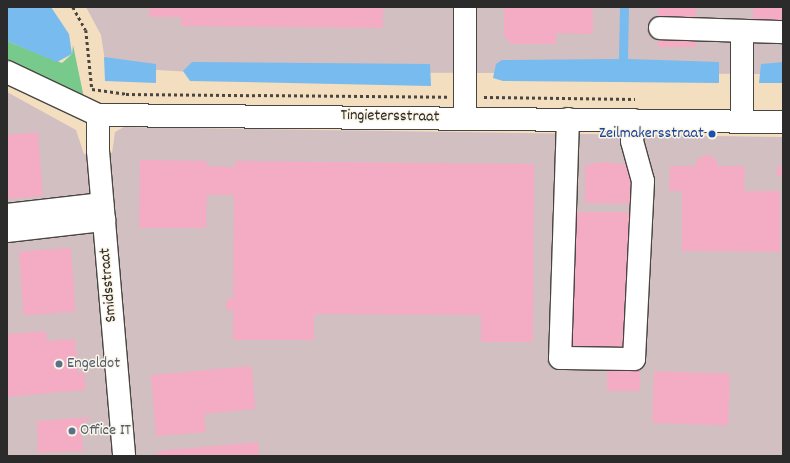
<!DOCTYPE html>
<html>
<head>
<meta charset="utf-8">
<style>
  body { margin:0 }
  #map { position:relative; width:790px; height:463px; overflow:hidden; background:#f4dec0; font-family:Dekko,sans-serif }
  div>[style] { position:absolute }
  .industrial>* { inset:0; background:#d2bfc1 }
  .green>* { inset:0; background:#78ca8c }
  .water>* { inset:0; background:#78bbee }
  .building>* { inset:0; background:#f4abc4; transform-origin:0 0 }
  .path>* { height:2.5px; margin-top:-1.25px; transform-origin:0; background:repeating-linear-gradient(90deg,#494641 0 3px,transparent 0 6px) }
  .roads { filter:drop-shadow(1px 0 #494641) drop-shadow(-1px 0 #494641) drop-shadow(0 1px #494641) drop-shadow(0 -1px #494641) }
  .minor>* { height:22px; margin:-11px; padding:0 11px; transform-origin:11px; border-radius:11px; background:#fff }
  .dots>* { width:11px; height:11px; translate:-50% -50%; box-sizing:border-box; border:2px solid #fcf5e5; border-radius:50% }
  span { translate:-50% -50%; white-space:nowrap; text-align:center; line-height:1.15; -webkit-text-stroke:3px #fcf5e5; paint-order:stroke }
  .street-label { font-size:16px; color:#2b2b2b }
  .transit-label { font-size:16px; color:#164399 }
  .right { translate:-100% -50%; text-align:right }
  .service-label { font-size:16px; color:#4e5e75 }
  .left { translate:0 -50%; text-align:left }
  .frame { position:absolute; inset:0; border:8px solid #2b2b2b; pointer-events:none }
</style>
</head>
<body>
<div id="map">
  <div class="industrial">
    <i style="clip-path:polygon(86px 7px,783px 7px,783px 74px,192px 72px,106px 67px,101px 35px)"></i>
    <i style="clip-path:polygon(7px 92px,76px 130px,84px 154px,112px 153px,115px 132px,124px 127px,783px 137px,783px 456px,7px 456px)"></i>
  </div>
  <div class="green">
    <i style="clip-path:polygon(7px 41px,62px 63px,72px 54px,73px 45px,84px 98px,7px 59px)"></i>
  </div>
  <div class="water">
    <i style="clip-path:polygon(7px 7px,51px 7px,69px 34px,72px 54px,57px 62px,7px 41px)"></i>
    <i style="clip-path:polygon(620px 7px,629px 7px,628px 59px,719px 62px,719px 83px,503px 81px,493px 78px,496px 64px,502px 60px,619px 59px)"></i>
    <i style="clip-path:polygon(104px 57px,156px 64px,156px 83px,105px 81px)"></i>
    <i style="clip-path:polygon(192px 62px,430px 64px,431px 86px,190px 81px,183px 71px)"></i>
    <i style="clip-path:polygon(783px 62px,783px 83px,759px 83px,761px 64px)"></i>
  </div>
  <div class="building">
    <i style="clip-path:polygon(149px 7px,383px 7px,383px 28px,181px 26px,181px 17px,149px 17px)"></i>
    <i style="clip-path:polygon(504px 7px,593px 7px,593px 34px,556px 33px,556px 44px,511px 44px,504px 36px)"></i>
    <i style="left:658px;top:7px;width:38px;height:40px"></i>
    <i style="clip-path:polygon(741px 7px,783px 7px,783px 23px,753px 22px,753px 8px)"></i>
    <i style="clip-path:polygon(38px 132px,43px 196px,7px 199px,7px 135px)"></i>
    <i style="clip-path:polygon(707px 154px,717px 160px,717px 166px,745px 166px,744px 191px,780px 191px,780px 252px,682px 251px,682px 191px,669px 191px,670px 166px,696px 166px,697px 160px)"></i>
    <i style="clip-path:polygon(140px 160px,207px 161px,207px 166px,235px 167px,235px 161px,534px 164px,533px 342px,481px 342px,481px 315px,314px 314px,314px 340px,233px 340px,233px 310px,226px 310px,227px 299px,233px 299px,234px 195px,207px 195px,206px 228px,139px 228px)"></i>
    <i style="clip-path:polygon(602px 162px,636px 165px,636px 204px,585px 203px,585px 165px)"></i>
    <i style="left:777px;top:166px;width:6px;height:10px"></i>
    <i style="left:567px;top:212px;width:63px;height:138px"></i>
    <i style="left:71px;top:248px;width:64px;height:52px;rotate:86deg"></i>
    <i style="clip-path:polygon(46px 331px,47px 341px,75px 339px,78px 373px,84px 372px,86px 390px,7px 397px,7px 334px)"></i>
    <i style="clip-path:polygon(252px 366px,255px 409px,204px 414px,206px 432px,156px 436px,151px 375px)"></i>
    <i style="left:607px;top:371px;width:33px;height:20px"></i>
    <i style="left:654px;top:371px;width:76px;height:52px;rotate:2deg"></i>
    <i style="clip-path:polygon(92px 417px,81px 424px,83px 451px,38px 453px,37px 421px)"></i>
    <i style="clip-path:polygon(258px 442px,259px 456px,158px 456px,157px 451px)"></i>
  </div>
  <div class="path">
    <i style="left:73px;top:7px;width:26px;rotate:61deg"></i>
    <i style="left:86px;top:30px;width:59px;rotate:84.2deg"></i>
    <i style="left:92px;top:89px;width:34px;rotate:8deg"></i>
    <i style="left:126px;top:94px;width:321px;rotate:0.5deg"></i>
    <i style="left:484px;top:97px;width:151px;rotate:0.8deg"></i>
  </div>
  <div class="roads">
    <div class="minor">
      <i style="left:660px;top:28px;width:123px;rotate:1.9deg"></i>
      <i style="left:7px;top:72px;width:101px;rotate:25.3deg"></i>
      <i style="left:98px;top:115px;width:685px;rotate:0.59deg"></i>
      <i style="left:98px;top:115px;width:36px;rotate:90deg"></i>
      <i style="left:98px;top:151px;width:306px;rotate:85.1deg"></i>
      <i style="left:465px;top:118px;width:111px;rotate:-90deg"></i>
      <i style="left:568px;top:119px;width:239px;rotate:91.9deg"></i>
      <i style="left:560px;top:358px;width:74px;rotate:0.8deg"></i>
      <i style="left:634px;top:359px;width:178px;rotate:-87.1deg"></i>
      <i style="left:643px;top:181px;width:41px;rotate:-105.4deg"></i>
      <i style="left:632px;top:141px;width:21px;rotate:-85deg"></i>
      <i style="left:742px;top:122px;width:91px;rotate:-90deg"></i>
      <i style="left:7px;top:215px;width:96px;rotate:-6.6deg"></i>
      <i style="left:7px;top:231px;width:98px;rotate:-6.5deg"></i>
    </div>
  </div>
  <div class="dots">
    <i style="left:712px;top:134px;background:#1a4fb4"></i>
    <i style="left:59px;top:364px;background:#5c6f8a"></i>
    <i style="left:72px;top:431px;background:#5c6f8a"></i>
  </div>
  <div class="street-label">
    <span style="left:390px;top:117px;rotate:1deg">Tingietersstraat</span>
    <span style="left:109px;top:285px;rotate:-95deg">Smidsstraat</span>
  </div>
  <div class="transit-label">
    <span class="right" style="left:704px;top:134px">Zeilmakersstraat</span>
  </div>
  <div class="service-label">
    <span class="left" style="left:67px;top:364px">Engeldot</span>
    <span class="left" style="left:80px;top:431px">Office IT</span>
  </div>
  <div class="frame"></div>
</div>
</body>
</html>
